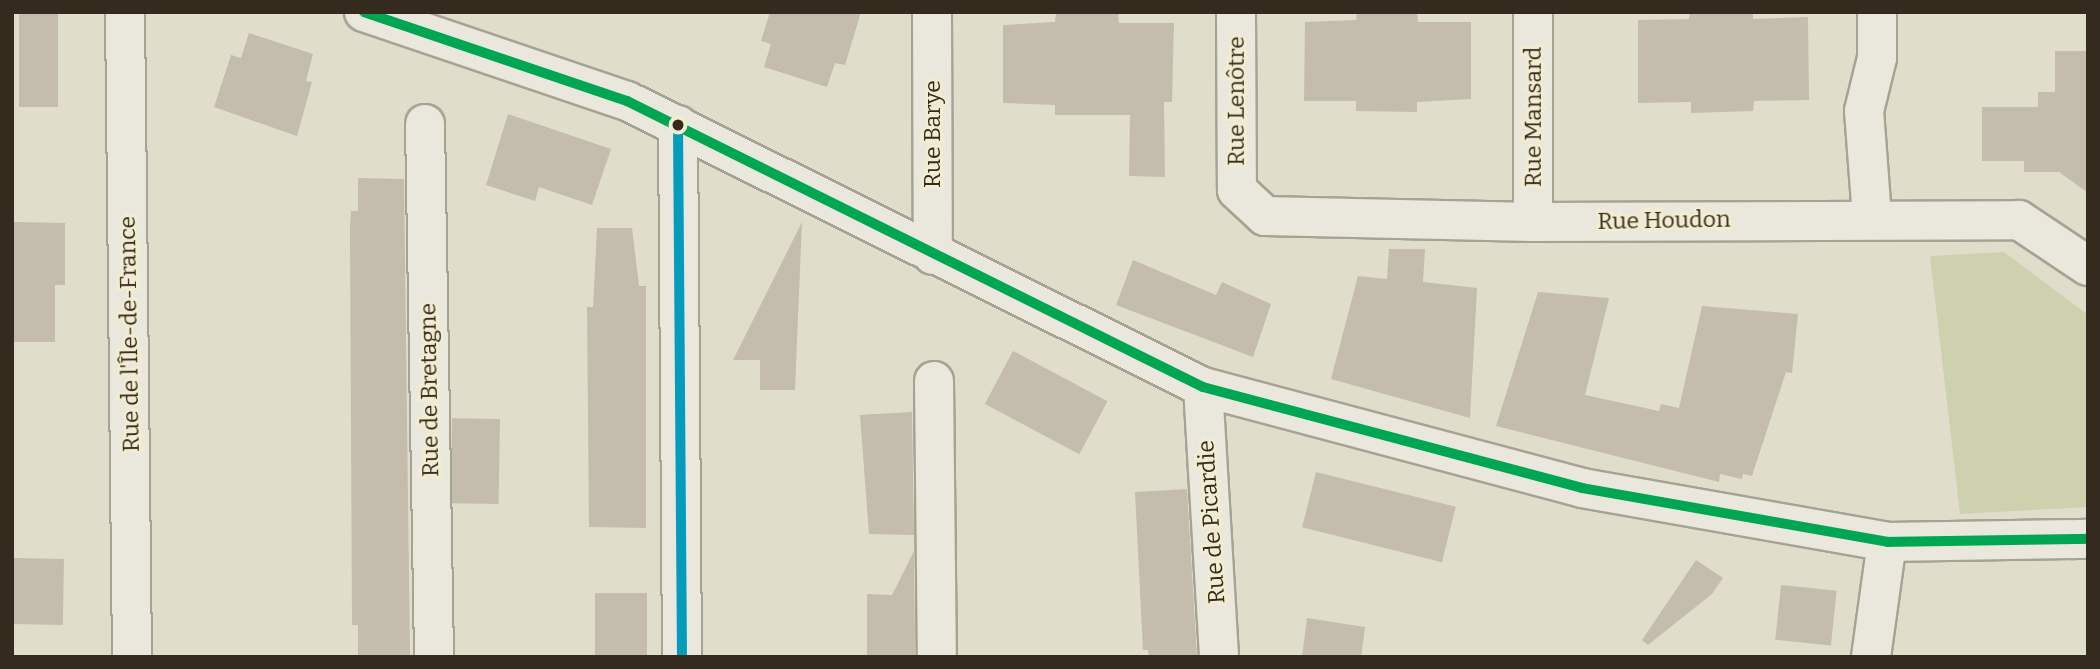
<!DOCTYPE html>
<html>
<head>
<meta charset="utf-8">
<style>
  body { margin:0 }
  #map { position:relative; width:2100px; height:669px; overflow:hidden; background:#e1ddcb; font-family:Bitter,serif }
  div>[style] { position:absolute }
  .green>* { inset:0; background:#cdd1ae }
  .building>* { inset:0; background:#c4bcac; transform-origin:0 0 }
  .roads { filter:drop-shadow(2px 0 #a6a294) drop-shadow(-2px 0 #a6a294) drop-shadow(0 2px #a6a294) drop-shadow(0 -2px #a6a294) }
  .street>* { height:38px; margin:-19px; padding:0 19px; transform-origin:19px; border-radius:19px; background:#eae7dc }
  .bus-1>* { height:10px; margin:-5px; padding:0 5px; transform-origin:5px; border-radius:5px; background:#00a651 }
  .bus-2>* { height:10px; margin:-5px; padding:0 5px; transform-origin:5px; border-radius:5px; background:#059cbc }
  .dots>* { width:19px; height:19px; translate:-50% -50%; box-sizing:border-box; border:4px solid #f2edd1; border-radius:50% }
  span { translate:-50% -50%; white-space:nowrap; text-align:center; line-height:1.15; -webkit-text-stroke:5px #f2edd1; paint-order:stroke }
  .street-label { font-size:23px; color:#342b1e }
  .frame { position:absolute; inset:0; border:14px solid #342b1e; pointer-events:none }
</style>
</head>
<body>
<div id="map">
  <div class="green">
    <i style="clip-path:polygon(2004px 252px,2088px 315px,2088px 507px,1960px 514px,1930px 256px)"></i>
  </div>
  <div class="building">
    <i style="left:19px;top:12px;width:39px;height:95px"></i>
    <i style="clip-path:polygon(770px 12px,861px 12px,845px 65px,835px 63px,827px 87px,764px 67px,771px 44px,761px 41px)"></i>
    <i style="clip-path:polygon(1056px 12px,1118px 12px,1119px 23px,1174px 23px,1172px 102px,1164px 102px,1165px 177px,1129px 176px,1130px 115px,1055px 115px,1055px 105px,1003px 103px,1003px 25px,1055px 22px)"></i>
    <i style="clip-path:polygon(1357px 12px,1417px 12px,1418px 22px,1471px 22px,1471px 99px,1417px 102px,1417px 112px,1356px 111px,1356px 101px,1304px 101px,1305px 22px,1356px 20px)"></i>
    <i style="clip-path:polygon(1690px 12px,1753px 12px,1753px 19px,1808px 17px,1809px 100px,1754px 101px,1753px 111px,1691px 113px,1691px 102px,1638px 103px,1638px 20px,1689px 19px)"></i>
    <i style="clip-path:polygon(249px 33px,313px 54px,306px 81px,312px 82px,297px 136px,214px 107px,231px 55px,241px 58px)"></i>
    <i style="clip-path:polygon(2055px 51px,2088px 51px,2088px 193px,2059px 172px,2024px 172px,2024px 161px,1982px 161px,1982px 107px,2038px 107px,2038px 92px,2055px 92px)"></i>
    <i style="clip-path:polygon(508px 114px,611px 149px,592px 205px,539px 187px,535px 201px,486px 185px)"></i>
    <i style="clip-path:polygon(358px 178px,404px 179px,410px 657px,358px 657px,358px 625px,352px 625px,350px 228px,351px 211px,358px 211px)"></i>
    <i style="clip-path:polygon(12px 222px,65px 223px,65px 285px,55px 285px,55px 342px,12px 342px)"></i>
    <i style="clip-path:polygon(802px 222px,795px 390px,760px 390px,760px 360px,733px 360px)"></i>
    <i style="clip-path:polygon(597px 228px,632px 228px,639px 286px,646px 286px,646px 528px,589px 527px,587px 307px,593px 307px)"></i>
    <i style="clip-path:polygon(1389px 249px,1425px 249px,1423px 282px,1477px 288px,1470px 418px,1331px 379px,1358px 276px,1387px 279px)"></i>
    <i style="clip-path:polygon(1133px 260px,1216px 295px,1222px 282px,1271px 304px,1253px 357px,1116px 305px)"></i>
    <i style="clip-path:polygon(1538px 292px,1609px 298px,1585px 395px,1659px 411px,1661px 404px,1679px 408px,1702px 306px,1798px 314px,1792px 373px,1786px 372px,1752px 476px,1743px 474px,1742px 479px,1720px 474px,1719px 482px,1496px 426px)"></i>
    <i style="left:1013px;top:351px;width:107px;height:60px;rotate:28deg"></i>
    <i style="clip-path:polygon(912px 412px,914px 535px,869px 534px,860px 415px)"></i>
    <i style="left:500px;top:419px;width:85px;height:48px;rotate:91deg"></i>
    <i style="left:1316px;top:472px;width:144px;height:57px;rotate:14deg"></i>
    <i style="clip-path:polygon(1187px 489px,1197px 657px,1149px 657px,1148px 650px,1143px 650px,1135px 492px)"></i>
    <i style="clip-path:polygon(914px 551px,915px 657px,867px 657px,867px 594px,892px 595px)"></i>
    <i style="left:12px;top:558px;width:52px;height:66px;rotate:1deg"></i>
    <i style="clip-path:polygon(1696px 560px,1723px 578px,1712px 594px,1648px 645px,1642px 640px)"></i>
    <i style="left:1781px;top:585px;width:56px;height:55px;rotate:6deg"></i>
    <i style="left:595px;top:593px;width:52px;height:64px"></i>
    <i style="clip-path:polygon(1307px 618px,1365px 627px,1361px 657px,1302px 657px)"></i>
  </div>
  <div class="roads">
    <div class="street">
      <i style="left:125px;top:12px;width:645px;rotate:89.38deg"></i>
      <i style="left:364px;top:12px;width:278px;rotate:18.7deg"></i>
      <i style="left:627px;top:101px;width:643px;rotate:26.41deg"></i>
      <i style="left:1203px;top:387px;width:392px;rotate:14.9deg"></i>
      <i style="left:1582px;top:488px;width:310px;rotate:10deg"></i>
      <i style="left:1887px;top:542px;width:201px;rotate:-0.9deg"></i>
      <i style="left:932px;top:12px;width:243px;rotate:89.8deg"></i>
      <i style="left:1236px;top:12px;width:178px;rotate:89.7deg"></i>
      <i style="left:1237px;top:190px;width:38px;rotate:43deg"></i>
      <i style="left:1265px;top:216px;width:268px;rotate:1.3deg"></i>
      <i style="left:1533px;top:222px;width:486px;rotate:-0.2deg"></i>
      <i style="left:2019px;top:220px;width:83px;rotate:33.7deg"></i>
      <i style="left:425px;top:124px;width:533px;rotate:89.03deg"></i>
      <i style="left:678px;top:125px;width:532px;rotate:89.57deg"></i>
      <i style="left:1872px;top:217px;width:106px;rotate:-94.3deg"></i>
      <i style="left:1864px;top:111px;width:55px;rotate:-76.2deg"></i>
      <i style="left:1877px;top:58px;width:46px;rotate:-90deg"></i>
      <i style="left:1533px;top:222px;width:210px;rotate:-90deg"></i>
      <i style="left:934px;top:381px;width:276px;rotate:89.4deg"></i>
      <i style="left:1203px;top:387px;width:270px;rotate:86.6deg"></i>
      <i style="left:1871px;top:657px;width:116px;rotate:-82.1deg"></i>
    </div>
  </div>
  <div class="bus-1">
    <i style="left:364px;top:12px;width:278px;rotate:18.7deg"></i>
    <i style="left:627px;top:101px;width:643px;rotate:26.41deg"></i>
    <i style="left:1203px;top:387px;width:392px;rotate:14.9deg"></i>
    <i style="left:1582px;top:488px;width:310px;rotate:10deg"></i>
    <i style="left:1887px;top:542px;width:201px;rotate:-0.9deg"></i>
  </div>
  <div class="bus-2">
    <i style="left:678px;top:125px;width:532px;rotate:89.57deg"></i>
  </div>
  <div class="dots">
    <i style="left:678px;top:125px;background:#342b1e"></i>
  </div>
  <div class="street-label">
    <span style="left:1236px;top:101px;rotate:-90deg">Rue Lenôtre</span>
    <span style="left:1533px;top:117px;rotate:-90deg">Rue Mansard</span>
    <span style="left:932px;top:134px;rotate:-90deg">Rue Barye</span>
    <span style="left:1664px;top:220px;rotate:-1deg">Rue Houdon</span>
    <span style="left:129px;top:334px;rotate:-91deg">Rue de l'Île-de-France</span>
    <span style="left:429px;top:390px;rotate:-91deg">Rue de Bretagne</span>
    <span style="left:1211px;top:522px;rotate:-94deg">Rue de Picardie</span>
  </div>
  <div class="frame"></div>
</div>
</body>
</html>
